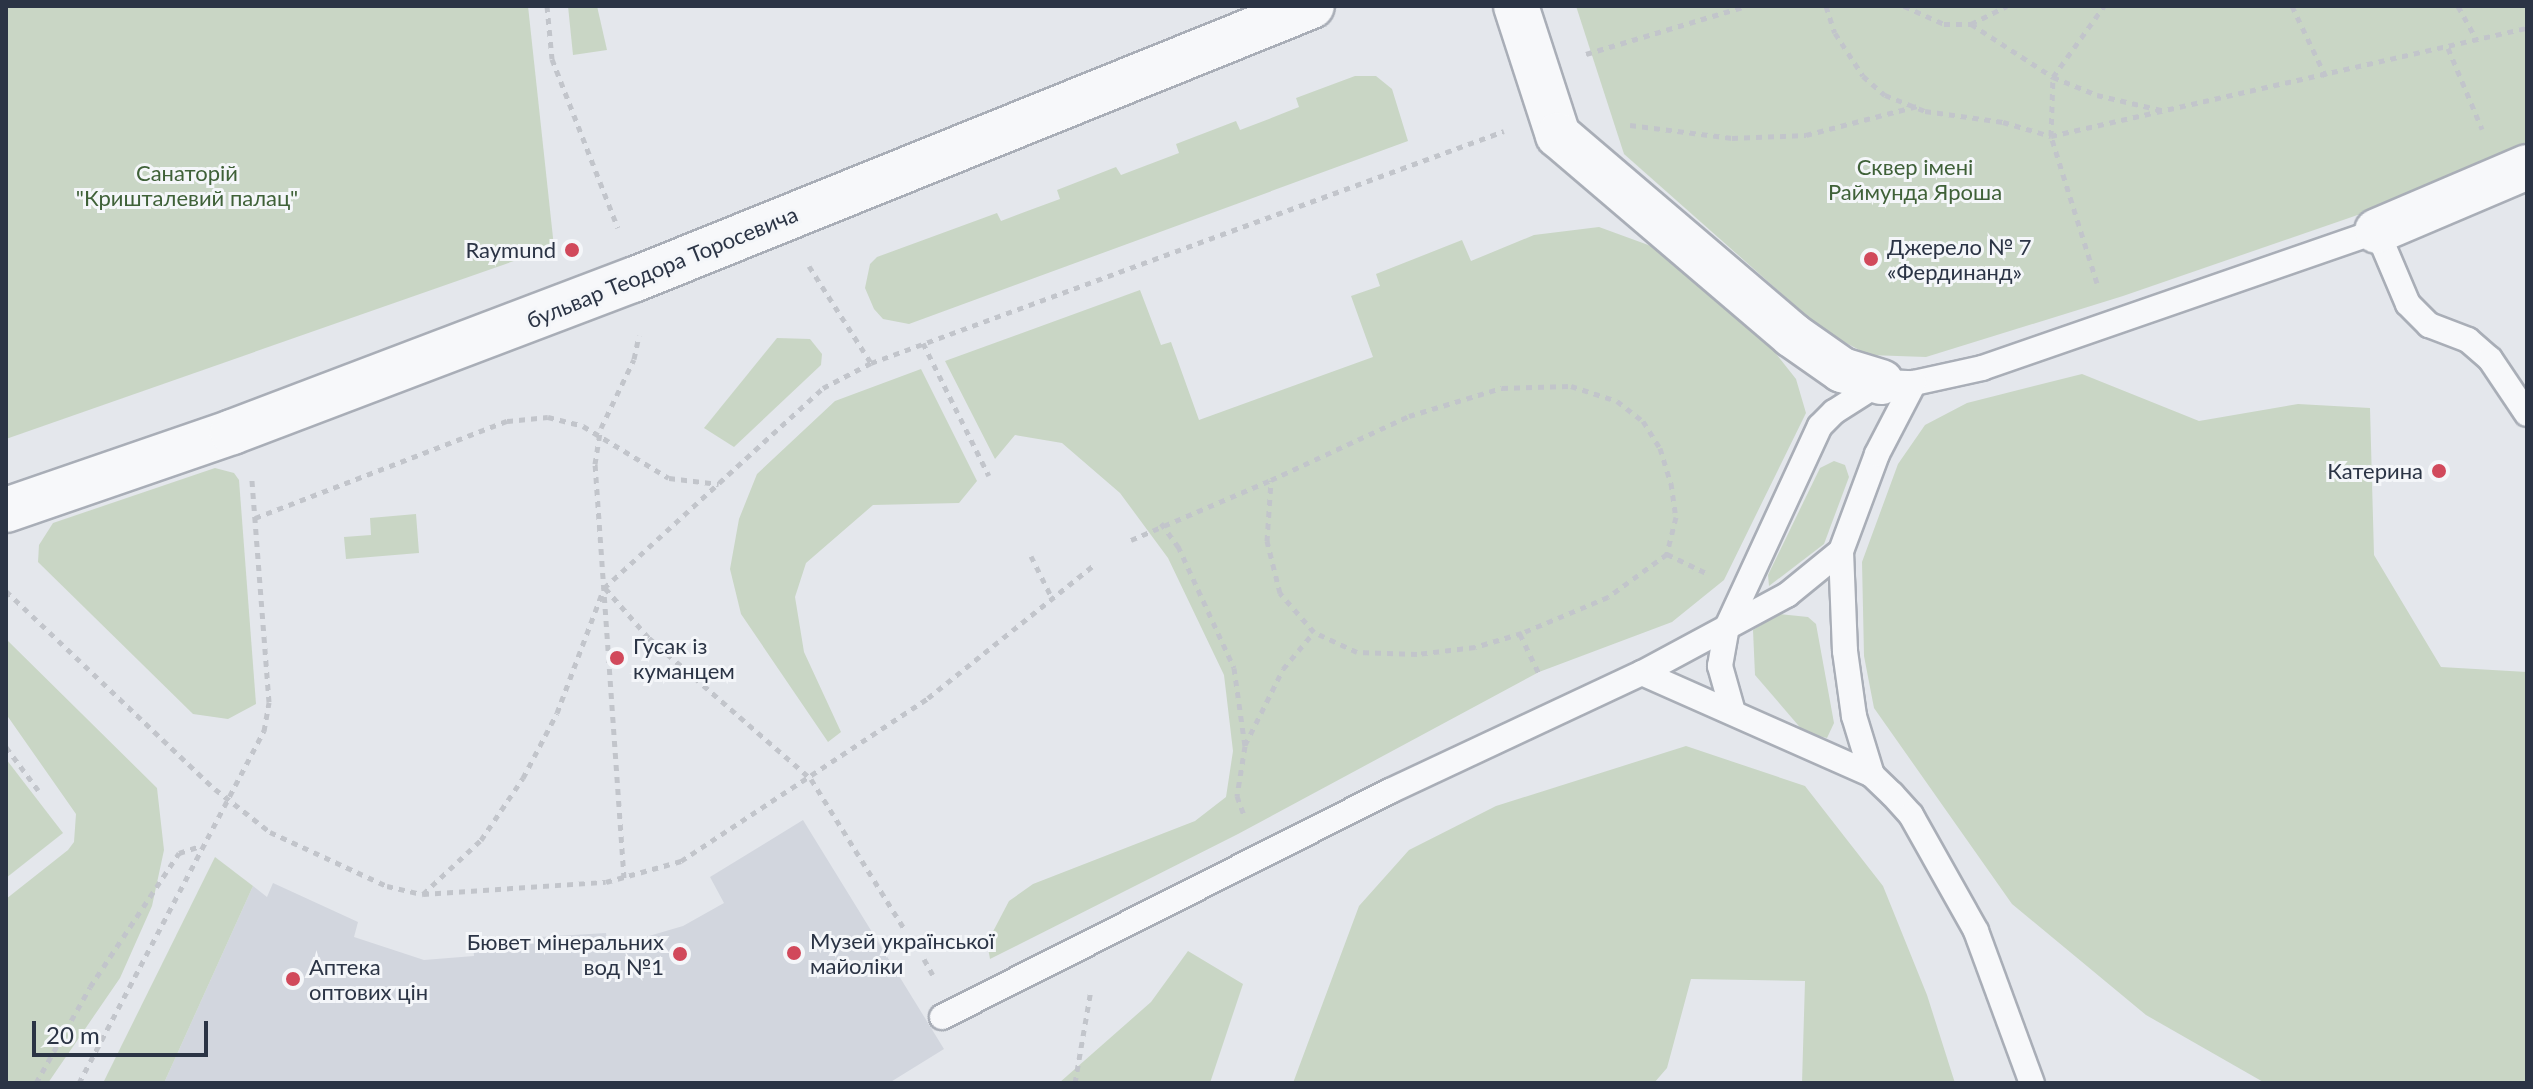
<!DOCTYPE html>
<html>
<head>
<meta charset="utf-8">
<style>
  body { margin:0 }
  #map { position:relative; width:2533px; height:1089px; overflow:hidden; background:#e4e7ec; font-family:Lato,sans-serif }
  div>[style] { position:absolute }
  .built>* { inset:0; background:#d2d6de }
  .green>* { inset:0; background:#c9d6c5 }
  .path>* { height:5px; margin-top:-2.5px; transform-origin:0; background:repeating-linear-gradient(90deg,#c2c5cb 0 6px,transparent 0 12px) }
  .roads { filter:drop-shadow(2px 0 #a9aeb7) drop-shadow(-2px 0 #a9aeb7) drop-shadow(0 2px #a9aeb7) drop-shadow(0 -2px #a9aeb7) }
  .lane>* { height:24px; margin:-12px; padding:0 12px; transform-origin:12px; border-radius:12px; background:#f7f8fa }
  .street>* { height:44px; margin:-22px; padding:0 22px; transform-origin:22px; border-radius:22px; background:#f7f8fa }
  .dots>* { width:22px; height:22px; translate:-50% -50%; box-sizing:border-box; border:4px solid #f4f6f9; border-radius:50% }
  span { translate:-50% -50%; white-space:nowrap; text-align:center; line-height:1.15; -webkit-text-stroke:6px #f4f6f9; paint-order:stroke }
  .park-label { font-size:22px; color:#3f6138 }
  .poi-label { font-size:22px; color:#2b3445 }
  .left { translate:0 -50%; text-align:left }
  .right { translate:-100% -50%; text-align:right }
  .street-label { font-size:22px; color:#2b3445 }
  .frame { position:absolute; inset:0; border:8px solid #2b3445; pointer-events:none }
  .scale { position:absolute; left:32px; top:1021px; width:176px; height:36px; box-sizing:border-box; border:4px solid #2b3445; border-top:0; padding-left:10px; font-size:24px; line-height:28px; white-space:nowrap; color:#2b3445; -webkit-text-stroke:6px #f4f6f9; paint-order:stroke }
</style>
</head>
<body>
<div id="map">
  <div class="built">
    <i style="clip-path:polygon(803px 820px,944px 1049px,889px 1083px,164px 1083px,253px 886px,267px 897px,273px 883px,358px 922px,354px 937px,424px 960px,474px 956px,473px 942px,540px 937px,606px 933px,608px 948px,683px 926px,724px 903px,710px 877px)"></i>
  </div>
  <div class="green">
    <i style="clip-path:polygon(6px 6px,528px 6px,554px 247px,6px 439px)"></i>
    <i style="clip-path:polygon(568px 6px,597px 6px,607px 50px,573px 55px)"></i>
    <i style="clip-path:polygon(1576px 6px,2527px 6px,2527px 147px,2401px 200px,2123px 296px,1926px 357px,1869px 355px,1825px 332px,1624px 154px)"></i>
    <i style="clip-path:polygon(1355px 76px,1376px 76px,1392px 89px,1408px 141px,909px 324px,883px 319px,874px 309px,865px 288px,870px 264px,877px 257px,997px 213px,1001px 221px,1030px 210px,1060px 199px,1057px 190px,1116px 167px,1121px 175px,1179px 153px,1176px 144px,1236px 121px,1240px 130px,1269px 119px,1299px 107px,1296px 98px)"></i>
    <i style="clip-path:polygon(1599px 227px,1651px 246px,1762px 336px,1796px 379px,1806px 413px,1724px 580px,1672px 622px,1539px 672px,1238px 834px,990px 959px,987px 943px,1009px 901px,1033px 884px,1195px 821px,1226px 797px,1233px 751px,1224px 675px,1168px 558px,1120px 493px,1062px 443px,1015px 435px,995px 459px,945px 361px,1140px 290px,1161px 345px,1171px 342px,1199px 420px,1373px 357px,1351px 296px,1380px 286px,1376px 274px,1462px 240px,1471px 261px,1534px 235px)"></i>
    <i style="clip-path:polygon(777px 338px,810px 339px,822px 354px,821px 365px,734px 447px,704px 428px)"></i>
    <i style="clip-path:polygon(921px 369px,977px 481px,959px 503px,873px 505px,806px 563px,795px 597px,804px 652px,841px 732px,828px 742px,741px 614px,730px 569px,739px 519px,757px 474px,835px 401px)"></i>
    <i style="clip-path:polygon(2082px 374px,2199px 421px,2298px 404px,2370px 408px,2374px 555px,2441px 667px,2527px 672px,2527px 1083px,2265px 1083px,2146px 1015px,2012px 904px,1874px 708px,1864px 656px,1862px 562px,1898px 464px,1925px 425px,1967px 403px)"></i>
    <i style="clip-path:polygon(1834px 461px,1845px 465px,1849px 477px,1824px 544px,1769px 586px,1768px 575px,1820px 468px)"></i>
    <i style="clip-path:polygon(215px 468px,234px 473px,239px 480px,256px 704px,228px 719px,193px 714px,38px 562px,39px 545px,53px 523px)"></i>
    <i style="clip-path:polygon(416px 514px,419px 553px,346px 559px,344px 537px,371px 535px,370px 518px)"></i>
    <i style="clip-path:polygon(1779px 614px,1808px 617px,1816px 624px,1834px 723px,1827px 738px,1804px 732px,1755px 675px,1753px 630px)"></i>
    <i style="clip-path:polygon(6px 639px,157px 788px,164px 850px,152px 906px,120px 978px,48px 1083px,6px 1083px,6px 899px,68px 850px,74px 842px,76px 814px,6px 714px)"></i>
    <i style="clip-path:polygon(1686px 746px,1805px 786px,1883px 886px,1927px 995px,1955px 1083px,1802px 1083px,1805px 981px,1691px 979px,1667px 1068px,1654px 1083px,1293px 1083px,1359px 906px,1409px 850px,1496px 806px)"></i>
    <i style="clip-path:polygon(6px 759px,63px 833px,6px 878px)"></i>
    <i style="clip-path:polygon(215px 857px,253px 886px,164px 1083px,103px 1083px)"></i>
    <i style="clip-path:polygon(1188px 951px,1243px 984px,1210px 1083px,1059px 1083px,1151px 1002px)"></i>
  </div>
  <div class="path">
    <i style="left:547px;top:6px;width:53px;rotate:84.6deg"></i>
    <i style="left:552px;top:59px;width:181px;rotate:68.7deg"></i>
    <i style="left:1826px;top:6px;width:28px;rotate:72deg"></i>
    <i style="left:1835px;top:33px;width:51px;rotate:56.9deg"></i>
    <i style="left:1863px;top:76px;width:29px;rotate:41deg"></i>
    <i style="left:1885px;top:95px;width:43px;rotate:21.8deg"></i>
    <i style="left:1925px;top:111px;width:79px;rotate:8deg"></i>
    <i style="left:2003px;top:122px;width:50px;rotate:16.3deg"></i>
    <i style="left:2051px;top:136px;width:488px;rotate:-12.8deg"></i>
    <i style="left:1904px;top:6px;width:44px;rotate:24.2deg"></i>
    <i style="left:1944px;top:24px;width:27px"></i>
    <i style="left:1971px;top:24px;width:40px;rotate:-26.6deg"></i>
    <i style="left:2292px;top:6px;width:79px;rotate:64.4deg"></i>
    <i style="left:2458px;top:6px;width:39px;rotate:61deg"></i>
    <i style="left:1971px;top:24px;width:98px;rotate:32.9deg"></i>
    <i style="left:2053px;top:77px;width:48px;rotate:22.2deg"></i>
    <i style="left:2097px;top:95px;width:70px;rotate:13.2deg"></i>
    <i style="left:2448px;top:48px;width:88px;rotate:67.2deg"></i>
    <i style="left:1586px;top:54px;width:167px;rotate:-16.7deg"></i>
    <i style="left:1630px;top:125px;width:103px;rotate:7.3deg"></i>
    <i style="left:1732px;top:138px;width:74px;rotate:-2.3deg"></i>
    <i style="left:1806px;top:135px;width:115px;rotate:-14.6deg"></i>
    <i style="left:809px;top:266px;width:115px;rotate:57.4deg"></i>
    <i style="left:2097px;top:283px;width:154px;rotate:-107.4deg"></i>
    <i style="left:2051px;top:136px;width:59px;rotate:-88.1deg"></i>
    <i style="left:2053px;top:77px;width:87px;rotate:-54.3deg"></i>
    <i style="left:923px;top:343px;width:148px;rotate:63.6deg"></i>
    <i style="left:1571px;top:386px;width:48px;rotate:18.1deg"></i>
    <i style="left:1617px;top:401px;width:33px;rotate:38deg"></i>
    <i style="left:1643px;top:421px;width:32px;rotate:58deg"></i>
    <i style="left:1660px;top:448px;width:37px;rotate:73deg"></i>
    <i style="left:1671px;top:483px;width:34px;rotate:82deg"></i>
    <i style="left:1676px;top:517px;width:38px;rotate:104deg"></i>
    <i style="left:1667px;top:554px;width:73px;rotate:143.9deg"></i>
    <i style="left:1608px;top:597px;width:93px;rotate:157.3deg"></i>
    <i style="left:1522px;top:633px;width:49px;rotate:163.4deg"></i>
    <i style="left:1475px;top:647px;width:58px;rotate:173.1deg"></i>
    <i style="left:1417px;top:654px;width:60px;rotate:-178.1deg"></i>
    <i style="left:1357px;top:652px;width:47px;rotate:-155.1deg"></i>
    <i style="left:1314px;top:632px;width:52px;rotate:-131.1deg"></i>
    <i style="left:1280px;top:593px;width:54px;rotate:-104deg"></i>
    <i style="left:1267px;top:541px;width:61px;rotate:-86.2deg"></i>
    <i style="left:1271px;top:480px;width:152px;rotate:-24.9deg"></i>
    <i style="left:1409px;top:416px;width:97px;rotate:-16.8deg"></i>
    <i style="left:1502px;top:388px;width:69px;rotate:-1.7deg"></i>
    <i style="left:255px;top:518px;width:270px;rotate:-21.1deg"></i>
    <i style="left:507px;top:421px;width:41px;rotate:-5.6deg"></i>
    <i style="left:548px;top:417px;width:36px;rotate:14deg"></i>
    <i style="left:583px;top:426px;width:100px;rotate:31.2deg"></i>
    <i style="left:669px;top:478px;width:50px;rotate:6.8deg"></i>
    <i style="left:1161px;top:523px;width:29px;rotate:54deg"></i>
    <i style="left:1178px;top:546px;width:134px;rotate:65.3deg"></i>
    <i style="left:1234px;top:668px;width:79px;rotate:82deg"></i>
    <i style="left:1245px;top:746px;width:51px;rotate:99.1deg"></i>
    <i style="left:1237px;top:796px;width:23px;rotate:70deg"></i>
    <i style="left:1131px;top:540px;width:152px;rotate:-23.2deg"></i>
    <i style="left:1667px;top:554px;width:43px;rotate:26deg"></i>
    <i style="left:1031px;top:556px;width:47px;rotate:63.4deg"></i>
    <i style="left:605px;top:588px;width:67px;rotate:48.7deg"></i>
    <i style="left:649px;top:638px;width:215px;rotate:41deg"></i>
    <i style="left:811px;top:779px;width:178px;rotate:58.1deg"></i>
    <i style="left:6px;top:591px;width:288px;rotate:43.5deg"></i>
    <i style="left:215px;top:789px;width:70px;rotate:38deg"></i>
    <i style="left:270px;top:832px;width:129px;rotate:24.8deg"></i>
    <i style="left:387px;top:886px;width:37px;rotate:13deg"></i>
    <i style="left:423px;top:894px;width:183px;rotate:-3.8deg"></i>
    <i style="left:606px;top:882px;width:78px;rotate:-15.6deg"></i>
    <i style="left:681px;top:861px;width:296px;rotate:-33.4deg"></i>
    <i style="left:928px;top:698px;width:211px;rotate:-38.7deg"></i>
    <i style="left:1520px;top:634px;width:47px;rotate:64.5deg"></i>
    <i style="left:1245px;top:745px;width:85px;rotate:-63.4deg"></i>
    <i style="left:1283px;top:669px;width:48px;rotate:-50deg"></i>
    <i style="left:6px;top:747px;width:54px;rotate:53.3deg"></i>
    <i style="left:624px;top:878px;width:415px;rotate:-94deg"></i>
    <i style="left:595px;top:464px;width:36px;rotate:-81deg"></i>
    <i style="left:601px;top:428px;width:76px;rotate:-64.4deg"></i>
    <i style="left:634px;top:359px;width:24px;rotate:-78deg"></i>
    <i style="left:423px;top:894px;width:79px;rotate:-43deg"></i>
    <i style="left:481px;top:840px;width:75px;rotate:-55.9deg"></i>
    <i style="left:523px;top:778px;width:73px;rotate:-62.4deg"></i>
    <i style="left:557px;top:713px;width:134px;rotate:-69.4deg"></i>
    <i style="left:604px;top:588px;width:297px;rotate:-42.4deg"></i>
    <i style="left:823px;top:388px;width:54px;rotate:-27.5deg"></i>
    <i style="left:871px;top:363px;width:674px;rotate:-20.13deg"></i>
    <i style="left:924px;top:959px;width:18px;rotate:61deg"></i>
    <i style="left:36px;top:1083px;width:110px;rotate:-60.6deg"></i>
    <i style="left:90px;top:987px;width:161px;rotate:-56.4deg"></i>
    <i style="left:179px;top:853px;width:23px;rotate:-18deg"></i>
    <i style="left:79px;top:1083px;width:398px;rotate:-62.3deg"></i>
    <i style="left:264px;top:731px;width:29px;rotate:-80deg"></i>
    <i style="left:269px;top:702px;width:224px;rotate:-94.4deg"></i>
    <i style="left:1075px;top:1083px;width:95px;rotate:-80.3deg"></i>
  </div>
  <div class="roads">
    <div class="lane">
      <i style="left:1642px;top:673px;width:252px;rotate:23.9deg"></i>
      <i style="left:1872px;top:775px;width:28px;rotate:44deg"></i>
      <i style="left:1892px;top:794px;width:28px;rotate:48deg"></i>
      <i style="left:1911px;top:815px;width:133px;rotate:60.7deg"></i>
      <i style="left:1976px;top:931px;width:162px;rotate:69.8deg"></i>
      <i style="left:1733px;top:712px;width:48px;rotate:-105.8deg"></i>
      <i style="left:1720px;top:666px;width:40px;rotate:-80deg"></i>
      <i style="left:1727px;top:627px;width:221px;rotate:-65.2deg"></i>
      <i style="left:1820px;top:426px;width:20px;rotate:-45deg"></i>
      <i style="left:1834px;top:412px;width:56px;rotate:-32.6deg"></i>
      <i style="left:1881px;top:382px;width:33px;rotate:2deg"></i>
      <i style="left:1914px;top:383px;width:70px;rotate:-12.4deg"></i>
      <i style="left:1982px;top:368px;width:418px;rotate:-19.1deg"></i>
      <i style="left:2377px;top:231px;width:79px;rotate:67deg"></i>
      <i style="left:2408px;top:304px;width:30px;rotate:45deg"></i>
      <i style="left:2429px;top:325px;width:42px;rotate:21deg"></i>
      <i style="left:2468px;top:340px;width:29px;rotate:41deg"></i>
      <i style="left:2490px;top:359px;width:66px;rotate:56.1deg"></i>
      <i style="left:1872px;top:775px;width:62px;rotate:-107deg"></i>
      <i style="left:1854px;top:716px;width:66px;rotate:-97.9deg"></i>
      <i style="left:1845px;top:651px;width:100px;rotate:-92.3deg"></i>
      <i style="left:1841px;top:551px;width:103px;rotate:-69.6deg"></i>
      <i style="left:1877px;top:454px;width:80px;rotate:-62.5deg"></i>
      <i style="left:942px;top:1017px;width:502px;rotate:-26.77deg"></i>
      <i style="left:1390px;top:791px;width:278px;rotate:-25.1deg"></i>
      <i style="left:1642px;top:673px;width:165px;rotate:-28.3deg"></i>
      <i style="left:1787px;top:595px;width:70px;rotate:-39.2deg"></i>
    </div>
    <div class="street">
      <i style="left:1516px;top:6px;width:136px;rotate:72deg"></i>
      <i style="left:1558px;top:135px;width:308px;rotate:40.5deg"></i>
      <i style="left:1792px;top:335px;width:61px;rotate:35deg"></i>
      <i style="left:1842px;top:370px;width:41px;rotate:17.1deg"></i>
      <i style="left:2377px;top:231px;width:163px;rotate:-23.1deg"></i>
      <i style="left:6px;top:510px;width:239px;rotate:-19deg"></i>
      <i style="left:232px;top:432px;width:429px;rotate:-20.8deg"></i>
      <i style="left:633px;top:280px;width:732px;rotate:-21.98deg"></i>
    </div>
  </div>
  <div class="dots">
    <i style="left:572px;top:250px;background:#d1495b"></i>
    <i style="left:1871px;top:259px;background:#d1495b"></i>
    <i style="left:2439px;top:471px;background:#d1495b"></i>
    <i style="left:617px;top:658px;background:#d1495b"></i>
    <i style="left:794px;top:953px;background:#d1495b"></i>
    <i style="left:680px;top:954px;background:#d1495b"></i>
    <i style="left:293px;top:979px;background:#d1495b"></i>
  </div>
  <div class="park-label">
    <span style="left:1915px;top:179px">Сквер імені<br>Раймунда Яроша</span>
    <span style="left:187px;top:185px">Санаторій<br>"Кришталевий палац"</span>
  </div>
  <div class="poi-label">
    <span class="left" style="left:1887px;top:259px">Джерело № 7<br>«Фердинанд»</span>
    <span class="right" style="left:556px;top:250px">Raymund</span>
    <span class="right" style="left:2423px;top:471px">Катерина</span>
    <span class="left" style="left:633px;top:658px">Гусак із<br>куманцем</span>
    <span class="left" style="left:810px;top:953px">Музей української<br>майоліки</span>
    <span class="right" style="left:664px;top:954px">Бювет мінеральних<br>вод №1</span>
    <span class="left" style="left:309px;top:979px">Аптека<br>оптових цін</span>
  </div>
  <div class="street-label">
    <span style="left:662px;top:267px;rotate:-22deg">бульвар Теодора Торосевича</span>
  </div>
  <div class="frame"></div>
  <div class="scale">20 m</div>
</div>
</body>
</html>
